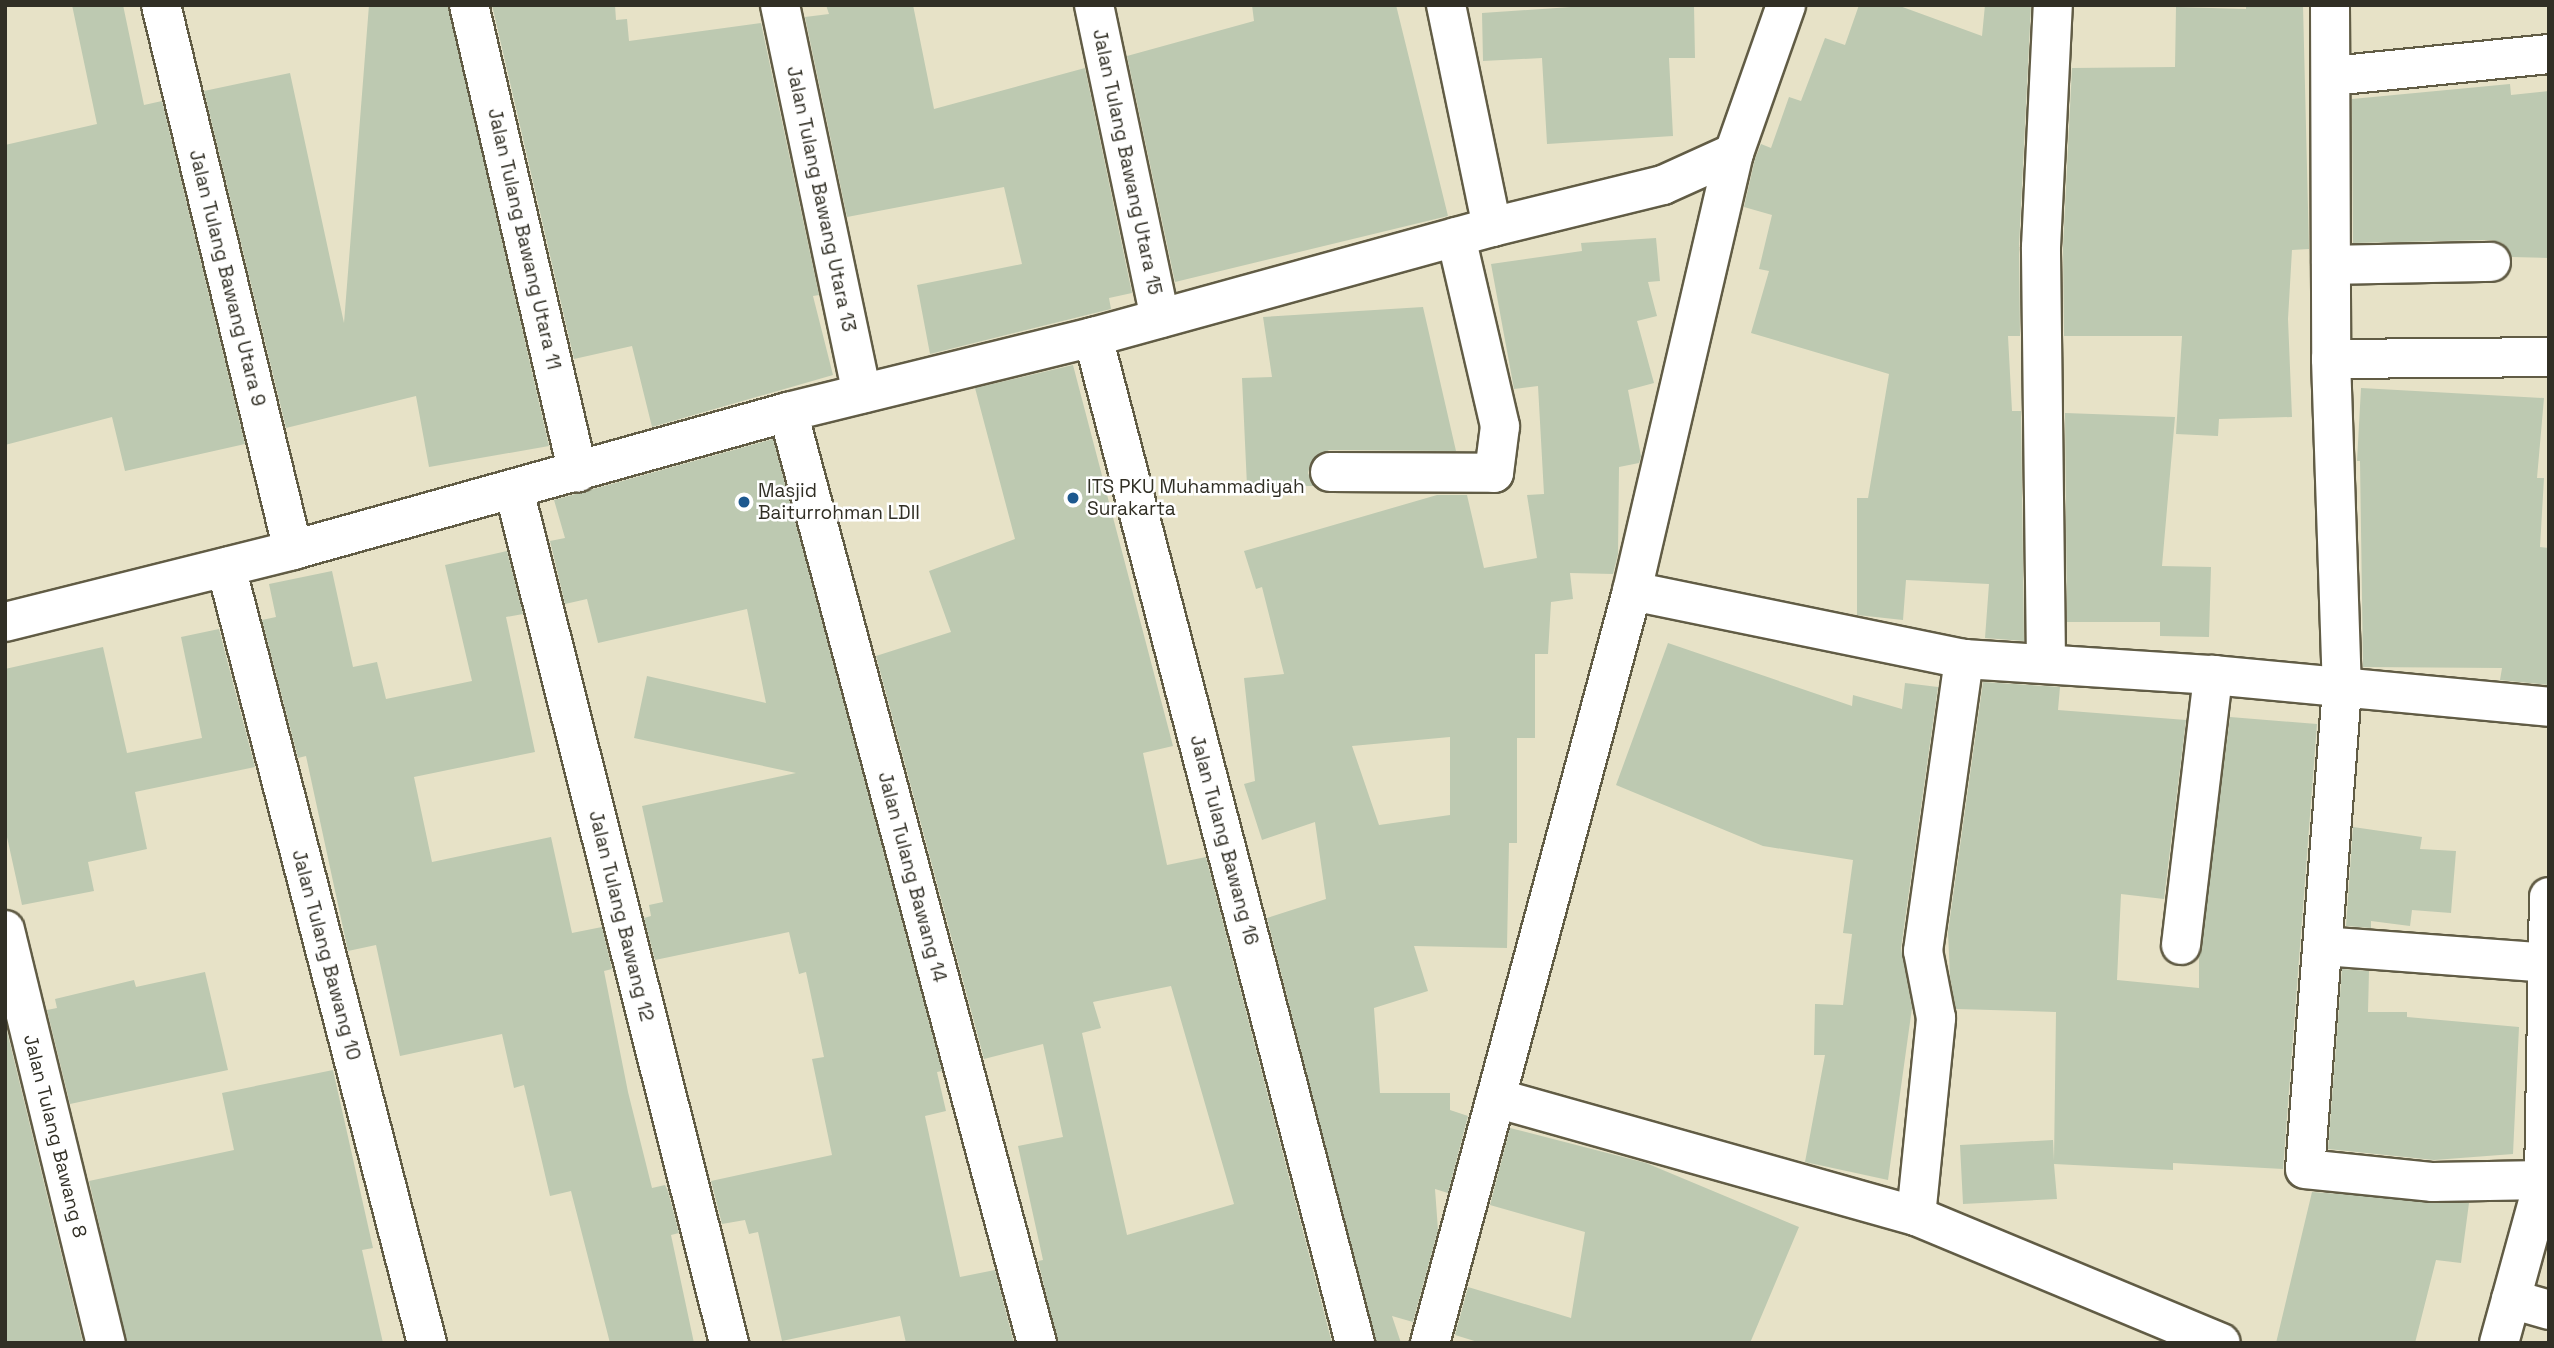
<!DOCTYPE html>
<html>
<head>
<meta charset="utf-8">
<style>
  body { margin:0 }
  #map { position:relative; width:2554px; height:1348px; overflow:hidden; background:#e7e2c7; font-family:"Space Grotesk",sans-serif }
  div>[style] { position:absolute }
  .building>* { inset:0; background:#bdc9b1 }
  .roads { filter:drop-shadow(2px 0 #615c45) drop-shadow(-2px 0 #615c45) drop-shadow(0 2px #615c45) drop-shadow(0 -2px #615c45) }
  .street>* { height:38px; margin:-19px; padding:0 19px; transform-origin:19px; border-radius:19px; background:#fff }
  .dots>* { width:19px; height:19px; translate:-50% -50%; box-sizing:border-box; border:4px solid #fff; border-radius:50% }
  span { translate:-50% -50%; white-space:nowrap; text-align:center; line-height:1.15; -webkit-text-stroke:5px #fff; paint-order:stroke }
  .street-label { font-size:19px; color:#312f25 }
  .poi-label { font-size:19px; color:#312f25 }
  .left { translate:0 -50%; text-align:left }
  .frame { position:absolute; inset:0; border:7px solid #312f25; pointer-events:none }
</style>
</head>
<body>
<div id="map">
  <div class="building">
    <i style="clip-path:polygon(72px 5px,123px 5px,144px 105px,162px 101px,245px 444px,125px 471px,112px 417px,5px 445px,5px 145px,97px 124px)"></i>
    <i style="clip-path:polygon(369px 5px,448px 5px,549px 446px,429px 467px,416px 396px,286px 428px,204px 91px,290px 73px,344px 323px)"></i>
    <i style="clip-path:polygon(492px 5px,615px 5px,616px 20px,627px 19px,629px 41px,761px 23px,819px 295px,813px 296px,833px 375px,652px 427px,632px 346px,574px 359px)"></i>
    <i style="clip-path:polygon(826px 5px,913px 5px,934px 109px,1085px 68px,1132px 293px,1109px 298px,1111px 309px,930px 354px,917px 285px,1022px 264px,1004px 187px,847px 217px,805px 17px,829px 14px)"></i>
    <i style="clip-path:polygon(1252px 5px,1396px 5px,1448px 216px,1175px 282px,1127px 56px,1254px 21px)"></i>
    <i style="clip-path:polygon(1600px 5px,1694px 5px,1695px 58px,1669px 58px,1673px 136px,1547px 144px,1542px 58px,1483px 61px,1482px 13px)"></i>
    <i style="clip-path:polygon(1859px 5px,1897px 5px,1982px 36px,1985px 5px,2031px 5px,2019px 246px,2020px 336px,2008px 336px,2012px 411px,2021px 411px,2024px 641px,1985px 638px,1989px 584px,1906px 580px,1903px 620px,1857px 615px,1857px 498px,1868px 498px,1889px 374px,1751px 333px,1769px 271px,1759px 269px,1772px 215px,1744px 207px,1755px 159px,1761px 144px,1771px 148px,1789px 97px,1801px 101px,1825px 38px,1845px 45px)"></i>
    <i style="clip-path:polygon(2246px 5px,2303px 5px,2309px 249px,2292px 250px,2288px 319px,2292px 417px,2219px 419px,2218px 436px,2176px 434px,2182px 336px,2064px 336px,2063px 247px,2072px 68px,2175px 67px,2176px 7px,2246px 9px)"></i>
    <i style="clip-path:polygon(2510px 84px,2511px 95px,2549px 91px,2549px 258px,2512px 257px,2502px 243px,2491px 240px,2353px 243px,2352px 99px)"></i>
    <i style="clip-path:polygon(evenodd,1656px 238px,1660px 281px,1648px 282px,1657px 316px,1637px 321px,1654px 383px,1628px 390px,1641px 456px,1639px 463px,1619px 467px,1618px 554px,1613px 574px,1570px 573px,1573px 599px,1551px 602px,1548px 654px,1535px 654px,1535px 738px,1517px 738px,1517px 843px,1509px 843px,1507px 948px,1414px 946px,1428px 991px,1374px 1008px,1380px 1093px,1450px 1093px,1450px 1110px,1468px 1116px,1448px 1193px,1435px 1189px,1438px 1230px,1413px 1322px,1392px 1316px,1401px 1343px,1376px 1343px,1267px 918px,1326px 899px,1315px 822px,1262px 840px,1244px 784px,1255px 781px,1244px 678px,1284px 674px,1262px 587px,1256px 589px,1244px 551px,1437px 495px,1467px 495px,1484px 568px,1537px 558px,1527px 495px,1544px 494px,1538px 386px,1514px 389px,1491px 264px,1582px 251px,1581px 243px,1656px 238px,1450px 737px,1450px 815px,1379px 825px,1352px 746px,1450px 737px)"></i>
    <i style="clip-path:polygon(1423px 307px,1456px 451px,1329px 450px,1311px 462px,1308px 473px,1314px 486px,1247px 486px,1242px 378px,1272px 377px,1263px 317px)"></i>
    <i style="clip-path:polygon(evenodd,1073px 365px,1173px 746px,1143px 753px,1167px 865px,1206px 857px,1332px 1343px,1058px 1343px,1038px 1261px,1043px 1260px,1018px 1146px,1063px 1137px,1043px 1044px,984px 1059px,876px 656px,951px 632px,929px 571px,1015px 539px,975px 388px,1073px 365px,1171px 986px,1234px 1204px,1127px 1235px,1082px 1033px,1101px 1028px,1093px 1002px,1171px 986px)"></i>
    <i style="clip-path:polygon(2361px 388px,2544px 398px,2537px 478px,2544px 478px,2540px 547px,2549px 548px,2549px 685px,2500px 680px,2502px 668px,2363px 667px,2360px 461px,2357px 461px)"></i>
    <i style="clip-path:polygon(2065px 413px,2175px 417px,2162px 566px,2211px 567px,2209px 637px,2160px 636px,2160px 622px,2067px 622px)"></i>
    <i style="clip-path:polygon(773px 439px,942px 1071px,937px 1072px,946px 1111px,925px 1116px,960px 1277px,995px 1270px,1014px 1343px,906px 1343px,900px 1316px,782px 1341px,758px 1232px,749px 1234px,745px 1220px,722px 1224px,711px 1181px,832px 1155px,812px 1059px,824px 1057px,806px 972px,799px 974px,789px 932px,655px 960px,644px 918px,651px 916px,649px 905px,663px 902px,642px 806px,796px 773px,634px 738px,647px 676px,766px 703px,747px 609px,598px 643px,587px 599px,565px 604px,550px 541px,565px 538px,554px 500px)"></i>
    <i style="clip-path:polygon(507px 551px,523px 614px,506px 617px,535px 752px,414px 777px,432px 862px,551px 837px,572px 933px,602px 927px,612px 969px,604px 971px,628px 1092px,652px 1188px,665px 1185px,668px 1191px,679px 1233px,671px 1235px,694px 1343px,610px 1343px,571px 1191px,550px 1196px,524px 1085px,514px 1088px,502px 1034px,400px 1056px,376px 945px,348px 951px,306px 756px,298px 758px,262px 620px,276px 617px,269px 584px,332px 571px,353px 667px,377px 662px,386px 699px,472px 681px,445px 565px)"></i>
    <i style="clip-path:polygon(219px 629px,255px 767px,135px 792px,147px 849px,88px 862px,94px 891px,22px 905px,5px 828px,5px 669px,103px 647px,127px 753px,202px 738px,181px 637px)"></i>
    <i style="clip-path:polygon(1668px 643px,1852px 706px,1853px 695px,1902px 709px,1905px 683px,1938px 687px,1901px 948px,1912px 1008px,1888px 1180px,1805px 1162px,1825px 1055px,1814px 1055px,1815px 1004px,1843px 1005px,1852px 934px,1843px 933px,1853px 860px,1763px 846px,1616px 785px)"></i>
    <i style="clip-path:polygon(1983px 682px,2060px 687px,2058px 710px,2186px 720px,2164px 899px,2121px 894px,2117px 980px,2199px 988px,2199px 958px,2230px 717px,2317px 724px,2283px 1169px,2173px 1163px,2173px 1170px,2054px 1164px,2057px 1199px,1963px 1204px,1960px 1145px,2053px 1140px,2054px 1161px,2056px 1012px,1956px 1009px,1950px 977px,1948px 932px)"></i>
    <i style="clip-path:polygon(2353px 827px,2422px 837px,2420px 849px,2456px 851px,2451px 913px,2412px 910px,2410px 926px,2371px 921px,2371px 928px,2346px 926px)"></i>
    <i style="clip-path:polygon(2342px 969px,2369px 971px,2368px 1012px,2407px 1012px,2407px 1017px,2519px 1027px,2513px 1154px,2434px 1160px,2328px 1149px)"></i>
    <i style="clip-path:polygon(205px 972px,228px 1070px,70px 1104px,47px 1010px,57px 1008px,55px 999px,134px 980px,136px 987px)"></i>
    <i style="clip-path:polygon(5px 1023px,83px 1343px,5px 1343px)"></i>
    <i style="clip-path:polygon(333px 1070px,373px 1248px,362px 1250px,383px 1343px,127px 1343px,89px 1181px,234px 1150px,222px 1093px)"></i>
    <i style="clip-path:polygon(1510px 1128px,1646px 1163px,1799px 1227px,1750px 1343px,1481px 1343px,1455px 1335px,1468px 1287px,1571px 1318px,1585px 1232px,1490px 1205px)"></i>
    <i style="clip-path:polygon(2312px 1192px,2469px 1203px,2461px 1263px,2436px 1260px,2415px 1343px,2276px 1343px)"></i>
  </div>
  <div class="roads">
    <div class="street">
      <i style="left:161px;top:5px;width:561px;rotate:76.39deg"></i>
      <i style="left:469px;top:5px;width:480px;rotate:76.9deg"></i>
      <i style="left:780px;top:5px;width:397px;rotate:78.1deg"></i>
      <i style="left:1094px;top:5px;width:320px;rotate:78.1deg"></i>
      <i style="left:2330px;top:5px;width:354px;rotate:89.8deg"></i>
      <i style="left:2331px;top:359px;width:330px;rotate:88.1deg"></i>
      <i style="left:2342px;top:689px;width:481px;rotate:94.4deg"></i>
      <i style="left:2305px;top:1169px;width:129px;rotate:5.8deg"></i>
      <i style="left:2433px;top:1182px;width:111px;rotate:-1deg"></i>
      <i style="left:2332px;top:76px;width:218px;rotate:-5.8deg"></i>
      <i style="left:1492px;top:227px;width:176px;rotate:-13.8deg"></i>
      <i style="left:1663px;top:185px;width:78px;rotate:-24.3deg"></i>
      <i style="left:2331px;top:265px;width:160px;rotate:-1.1deg"></i>
      <i style="left:1093px;top:337px;width:1040px;rotate:75.4deg"></i>
      <i style="left:2331px;top:359px;width:218px;rotate:-0.5deg"></i>
      <i style="left:788px;top:412px;width:964px;rotate:75.03deg"></i>
      <i style="left:1330px;top:472px;width:164px;rotate:0.3deg"></i>
      <i style="left:1494px;top:473px;width:47px;rotate:-82.7deg"></i>
      <i style="left:1500px;top:426px;width:194px;rotate:-103.1deg"></i>
      <i style="left:514px;top:490px;width:880px;rotate:75.85deg"></i>
      <i style="left:226px;top:567px;width:802px;rotate:75.48deg"></i>
      <i style="left:1632px;top:591px;width:339px;rotate:11.6deg"></i>
      <i style="left:1964px;top:659px;width:250px;rotate:3.7deg"></i>
      <i style="left:2213px;top:675px;width:338px;rotate:5.4deg"></i>
      <i style="left:5px;top:622px;width:297px;rotate:-14deg"></i>
      <i style="left:293px;top:550px;width:514px;rotate:-15.58deg"></i>
      <i style="left:788px;top:412px;width:314px;rotate:-13.8deg"></i>
      <i style="left:1093px;top:337px;width:414px;rotate:-15.4deg"></i>
      <i style="left:1492px;top:227px;width:227px;rotate:-101.7deg"></i>
      <i style="left:2046px;top:662px;width:415px;rotate:-90.7deg"></i>
      <i style="left:2041px;top:247px;width:242px;rotate:-87.2deg"></i>
      <i style="left:5px;top:930px;width:425px;rotate:76.3deg"></i>
      <i style="left:2181px;top:945px;width:272px;rotate:-83.2deg"></i>
      <i style="left:2323px;top:946px;width:225px;rotate:4.3deg"></i>
      <i style="left:1496px;top:1098px;width:436px;rotate:15.7deg"></i>
      <i style="left:1916px;top:1216px;width:330px;rotate:22.6deg"></i>
      <i style="left:1916px;top:1216px;width:199px;rotate:-84.2deg"></i>
      <i style="left:1936px;top:1018px;width:68px;rotate:-101deg"></i>
      <i style="left:1923px;top:951px;width:295px;rotate:-82deg"></i>
      <i style="left:2511px;top:1299px;width:40px;rotate:16deg"></i>
      <i style="left:1430px;top:1343px;width:779px;rotate:-74.96deg"></i>
      <i style="left:1632px;top:591px;width:450px;rotate:-76.9deg"></i>
      <i style="left:1734px;top:153px;width:157px;rotate:-70.6deg"></i>
      <i style="left:2499px;top:1343px;width:169px;rotate:-74.6deg"></i>
      <i style="left:2544px;top:1180px;width:283px;rotate:-89deg"></i>
    </div>
  </div>
  <div class="dots">
    <i style="left:1073px;top:498px;background:#1c588f"></i>
    <i style="left:744px;top:502px;background:#1c588f"></i>
  </div>
  <div class="street-label">
    <span style="left:1127px;top:162px;rotate:78deg">Jalan Tulang Bawang Utara 15</span>
    <span style="left:821px;top:199px;rotate:78deg">Jalan Tulang Bawang Utara 13</span>
    <span style="left:524px;top:239px;rotate:77deg">Jalan Tulang Bawang Utara 11</span>
    <span style="left:227px;top:278px;rotate:76deg">Jalan Tulang Bawang Utara 9</span>
    <span style="left:1224px;top:840px;rotate:75deg">Jalan Tulang Bawang 16</span>
    <span style="left:912px;top:877px;rotate:75deg">Jalan Tulang Bawang 14</span>
    <span style="left:621px;top:916px;rotate:76deg">Jalan Tulang Bawang 12</span>
    <span style="left:326px;top:955px;rotate:75deg">Jalan Tulang Bawang 10</span>
    <span style="left:55px;top:1136px;rotate:76deg">Jalan Tulang Bawang 8</span>
  </div>
  <div class="poi-label">
    <span class="left" style="left:1087px;top:498px">ITS PKU Muhammadiyah<br>Surakarta</span>
    <span class="left" style="left:758px;top:502px">Masjid<br>Baiturrohman LDII</span>
  </div>
  <div class="frame"></div>
</div>
</body>
</html>
